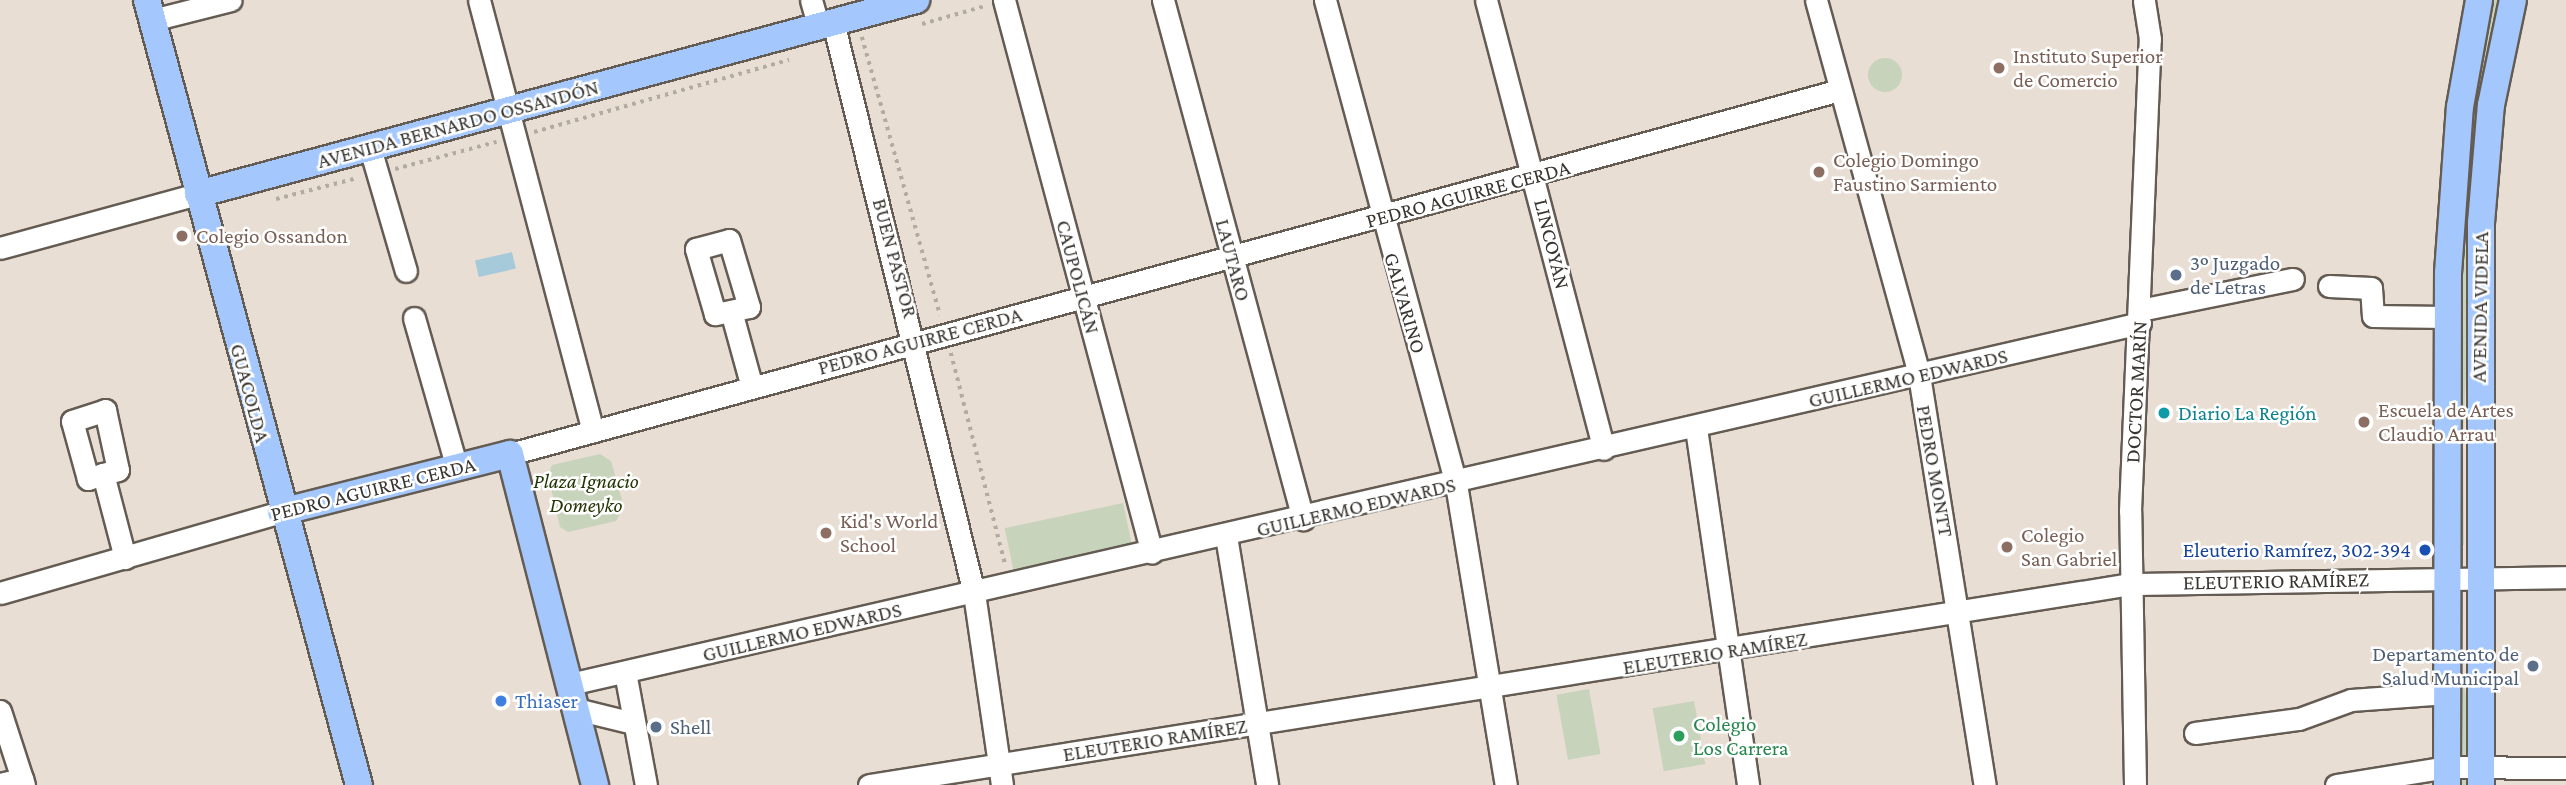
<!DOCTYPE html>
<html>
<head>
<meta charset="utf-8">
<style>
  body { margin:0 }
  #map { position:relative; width:2566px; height:785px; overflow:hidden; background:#e8ded4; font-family:"Crimson Pro",serif }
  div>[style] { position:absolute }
  .green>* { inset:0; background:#c7d3bb; transform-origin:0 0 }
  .round { border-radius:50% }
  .water>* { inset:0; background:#a7cadb; transform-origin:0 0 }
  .path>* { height:3.5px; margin-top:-1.75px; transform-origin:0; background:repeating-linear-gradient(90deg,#b2aba2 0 3.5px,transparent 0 8.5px) }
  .roads { filter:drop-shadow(2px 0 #645c53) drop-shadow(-2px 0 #645c53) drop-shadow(0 2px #645c53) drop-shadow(0 -2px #645c53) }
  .minor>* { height:21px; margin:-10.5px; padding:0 10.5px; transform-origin:10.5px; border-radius:10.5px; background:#fff }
  .major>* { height:26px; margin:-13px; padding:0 13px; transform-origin:13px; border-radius:13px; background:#a4c8fe }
  .dots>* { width:19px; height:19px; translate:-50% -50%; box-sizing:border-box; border:4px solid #fff; border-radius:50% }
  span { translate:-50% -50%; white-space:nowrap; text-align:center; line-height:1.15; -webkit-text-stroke:5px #fff; paint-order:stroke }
  .education-label { font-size:21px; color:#785e54 }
  .left { translate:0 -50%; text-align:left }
  .street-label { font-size:21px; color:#383531 }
  .service-label { font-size:21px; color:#4e5e75 }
  .right { translate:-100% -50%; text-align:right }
  .culture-label { font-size:21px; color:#0d838f }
  .park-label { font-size:21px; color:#233605; font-style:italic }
  .transit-label { font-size:21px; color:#164399 }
  .shop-label { font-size:21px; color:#366cbe }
  .leisure-label { font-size:21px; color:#27864d }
</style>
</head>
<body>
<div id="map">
  <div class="green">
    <i style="clip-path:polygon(2490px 0,2501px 0,2475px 180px,2463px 441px,2464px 545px,2453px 546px,2451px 442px,2465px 179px)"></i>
    <i class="round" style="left:1868px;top:58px;width:34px;height:34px"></i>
    <i style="clip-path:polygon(600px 454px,611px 461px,624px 507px,616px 521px,568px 532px,560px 527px,548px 475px,552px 465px)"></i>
    <i style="left:1123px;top:503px;width:42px;height:121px;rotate:78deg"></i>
    <i style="clip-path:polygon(2459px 655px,2470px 719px,2470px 785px,2453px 785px)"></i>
    <i style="left:1589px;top:689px;width:66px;height:33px;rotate:80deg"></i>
    <i style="left:1694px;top:701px;width:64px;height:42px;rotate:80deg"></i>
  </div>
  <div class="water">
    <i style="left:512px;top:252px;width:17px;height:38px;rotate:77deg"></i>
  </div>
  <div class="path">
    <i style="left:922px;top:24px;width:66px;rotate:-15.9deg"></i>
    <i style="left:862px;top:37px;width:289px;rotate:74.3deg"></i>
    <i style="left:534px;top:132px;width:265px;rotate:-15.8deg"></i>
    <i style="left:395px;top:169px;width:105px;rotate:-15deg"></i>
    <i style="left:276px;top:199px;width:84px;rotate:-14.5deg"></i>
    <i style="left:951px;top:353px;width:217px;rotate:75.6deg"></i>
  </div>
  <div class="roads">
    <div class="minor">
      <i style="left:479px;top:0;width:446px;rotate:75.2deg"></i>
      <i style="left:811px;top:0;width:26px;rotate:74deg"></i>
      <i style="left:1004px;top:0;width:572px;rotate:75.02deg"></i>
      <i style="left:1163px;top:0;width:538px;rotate:74.9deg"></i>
      <i style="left:1325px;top:0;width:501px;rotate:74.86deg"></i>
      <i style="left:1456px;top:484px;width:305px;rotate:80.6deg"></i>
      <i style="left:1486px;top:0;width:464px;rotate:75.3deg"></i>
      <i style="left:1816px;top:0;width:389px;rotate:74.6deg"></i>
      <i style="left:1919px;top:375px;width:415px;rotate:80.9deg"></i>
      <i style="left:152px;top:20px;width:81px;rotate:-14.2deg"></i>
      <i style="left:833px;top:22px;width:588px;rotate:76.13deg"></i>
      <i style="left:974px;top:593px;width:194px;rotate:81.7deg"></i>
      <i style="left:370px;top:148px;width:128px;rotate:73.7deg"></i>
      <i style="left:729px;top:240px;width:70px;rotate:73.4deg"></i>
      <i style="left:749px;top:307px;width:35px;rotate:168deg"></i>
      <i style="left:715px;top:314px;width:68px;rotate:-106.3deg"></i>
      <i style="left:696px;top:249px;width:34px;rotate:-15deg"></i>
      <i style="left:0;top:248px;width:205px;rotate:-15.3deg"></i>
      <i style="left:2329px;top:286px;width:42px;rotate:2.7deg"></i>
      <i style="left:2371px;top:288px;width:28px;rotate:86deg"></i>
      <i style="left:2373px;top:316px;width:74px;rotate:0.8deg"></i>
      <i style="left:2140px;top:310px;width:156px;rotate:-11.5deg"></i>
      <i style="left:731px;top:311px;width:79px;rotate:74.6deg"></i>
      <i style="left:414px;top:318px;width:156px;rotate:74deg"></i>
      <i style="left:1696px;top:428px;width:361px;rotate:81.7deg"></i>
      <i style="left:510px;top:454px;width:1379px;rotate:-15.31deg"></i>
      <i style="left:103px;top:474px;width:16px;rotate:162deg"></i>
      <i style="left:88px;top:479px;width:60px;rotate:-105.4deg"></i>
      <i style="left:72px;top:421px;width:35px;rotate:-18deg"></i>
      <i style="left:105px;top:410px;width:61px;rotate:77.8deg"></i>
      <i style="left:118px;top:470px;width:16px;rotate:165deg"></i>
      <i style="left:103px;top:474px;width:87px;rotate:75.3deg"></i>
      <i style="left:1226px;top:536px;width:252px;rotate:80.6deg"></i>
      <i style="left:0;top:593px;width:292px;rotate:-16.1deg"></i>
      <i style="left:625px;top:672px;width:115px;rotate:79.5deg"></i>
      <i style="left:570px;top:684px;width:1611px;rotate:-12.95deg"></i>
      <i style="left:576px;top:709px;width:55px;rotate:13.8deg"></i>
      <i style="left:0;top:711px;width:78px;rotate:72deg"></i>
      <i style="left:2195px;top:733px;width:105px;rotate:-7.7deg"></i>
      <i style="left:2299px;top:719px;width:55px;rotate:-20.1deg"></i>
      <i style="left:2351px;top:700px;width:96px;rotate:-4.2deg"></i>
      <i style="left:0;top:784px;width:23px;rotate:-13deg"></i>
      <i style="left:869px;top:785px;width:1278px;rotate:-9.05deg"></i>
      <i style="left:2131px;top:584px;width:435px;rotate:-0.9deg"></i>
      <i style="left:2135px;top:785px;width:274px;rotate:-91deg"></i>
      <i style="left:2130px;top:511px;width:472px;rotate:-87.6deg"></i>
      <i style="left:2150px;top:39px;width:39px;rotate:-99deg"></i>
      <i style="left:2336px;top:785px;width:112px;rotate:-9.2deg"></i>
      <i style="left:2447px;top:767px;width:119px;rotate:0.5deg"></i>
    </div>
    <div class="major">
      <i style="left:147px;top:0;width:813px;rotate:74.89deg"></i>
      <i style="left:198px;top:194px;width:744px;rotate:-15.12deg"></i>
      <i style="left:281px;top:512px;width:236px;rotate:-14.2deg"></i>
      <i style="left:510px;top:454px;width:342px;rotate:75.6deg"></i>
      <i style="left:2447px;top:785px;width:512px;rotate:-89.89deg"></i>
      <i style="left:2448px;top:273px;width:166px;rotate:-85.9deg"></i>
      <i style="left:2460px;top:107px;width:109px;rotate:-79.9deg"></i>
      <i style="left:2481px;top:785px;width:562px;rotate:-90deg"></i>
      <i style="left:2481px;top:223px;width:118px;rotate:-85.2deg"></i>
      <i style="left:2491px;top:105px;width:107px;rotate:-78.2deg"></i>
    </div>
  </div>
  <div class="dots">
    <i style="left:1999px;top:68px;background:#8d6e63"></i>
    <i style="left:1819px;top:172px;background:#8d6e63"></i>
    <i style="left:182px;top:236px;background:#8d6e63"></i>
    <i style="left:2176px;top:275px;background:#5c6f8a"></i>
    <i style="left:2164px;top:413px;background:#0f9aa8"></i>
    <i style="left:2364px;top:422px;background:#8d6e63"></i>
    <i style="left:826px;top:533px;background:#8d6e63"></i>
    <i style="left:2007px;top:547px;background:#8d6e63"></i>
    <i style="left:2425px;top:550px;background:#1a4fb4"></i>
    <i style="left:2533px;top:666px;background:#5c6f8a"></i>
    <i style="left:501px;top:701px;background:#3f7fe0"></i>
    <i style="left:656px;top:727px;background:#5c6f8a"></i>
    <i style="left:1679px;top:736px;background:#2e9e5b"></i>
  </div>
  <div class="education-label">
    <span class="left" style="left:2013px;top:68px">Instituto Superior<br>de Comercio</span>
    <span class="left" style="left:1833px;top:172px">Colegio Domingo<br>Faustino Sarmiento</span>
    <span class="left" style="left:196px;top:236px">Colegio Ossandon</span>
    <span class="left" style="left:2378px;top:422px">Escuela de Artes<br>Claudio Arrau</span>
    <span class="left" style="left:840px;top:533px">Kid's World<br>School</span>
    <span class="left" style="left:2021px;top:547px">Colegio<br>San Gabriel</span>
  </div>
  <div class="street-label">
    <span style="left:458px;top:124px;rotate:-15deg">AVENIDA BERNARDO OSSANDÓN</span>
    <span style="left:1468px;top:194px;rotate:-15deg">PEDRO AGUIRRE CERDA</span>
    <span style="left:1552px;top:244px;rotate:76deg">LINCOYÁN</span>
    <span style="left:895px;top:258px;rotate:75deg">BUEN PASTOR</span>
    <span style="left:1233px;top:260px;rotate:75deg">LAUTARO</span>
    <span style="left:1078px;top:277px;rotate:75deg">CAUPOLICÁN</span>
    <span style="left:1405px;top:303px;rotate:74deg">GALVARINO</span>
    <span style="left:2480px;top:307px;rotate:-89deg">AVENIDA VIDELA</span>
    <span style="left:920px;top:341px;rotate:-15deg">PEDRO AGUIRRE CERDA</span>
    <span style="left:1908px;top:378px;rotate:-13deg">GUILLERMO EDWARDS</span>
    <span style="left:2136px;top:392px;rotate:-87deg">DOCTOR MARÍN</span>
    <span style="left:250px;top:393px;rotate:75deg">GUACOLDA</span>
    <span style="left:1935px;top:471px;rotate:80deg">PEDRO MONTT</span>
    <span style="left:373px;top:489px;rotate:-14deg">PEDRO AGUIRRE CERDA</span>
    <span style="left:1356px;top:507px;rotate:-13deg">GUILLERMO EDWARDS</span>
    <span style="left:2276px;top:581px;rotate:-1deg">ELEUTERIO RAMÍREZ</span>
    <span style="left:802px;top:632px;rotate:-13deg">GUILLERMO EDWARDS</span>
    <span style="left:1715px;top:653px;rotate:-9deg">ELEUTERIO RAMÍREZ</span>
    <span style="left:1155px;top:740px;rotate:-9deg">ELEUTERIO RAMÍREZ</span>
  </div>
  <div class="service-label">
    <span class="left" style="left:2190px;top:275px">3º Juzgado<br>de Letras</span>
    <span class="right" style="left:2519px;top:666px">Departamento de<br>Salud Municipal</span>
    <span class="left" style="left:670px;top:727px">Shell</span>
  </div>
  <div class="culture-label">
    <span class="left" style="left:2178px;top:413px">Diario La Región</span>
  </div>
  <div class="park-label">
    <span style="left:586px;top:493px">Plaza Ignacio<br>Domeyko</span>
  </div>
  <div class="transit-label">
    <span class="right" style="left:2411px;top:550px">Eleuterio Ramírez, 302-394</span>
  </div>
  <div class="shop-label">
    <span class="left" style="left:515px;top:701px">Thiaser</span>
  </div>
  <div class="leisure-label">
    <span class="left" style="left:1693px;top:736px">Colegio<br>Los Carrera</span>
  </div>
</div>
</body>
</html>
